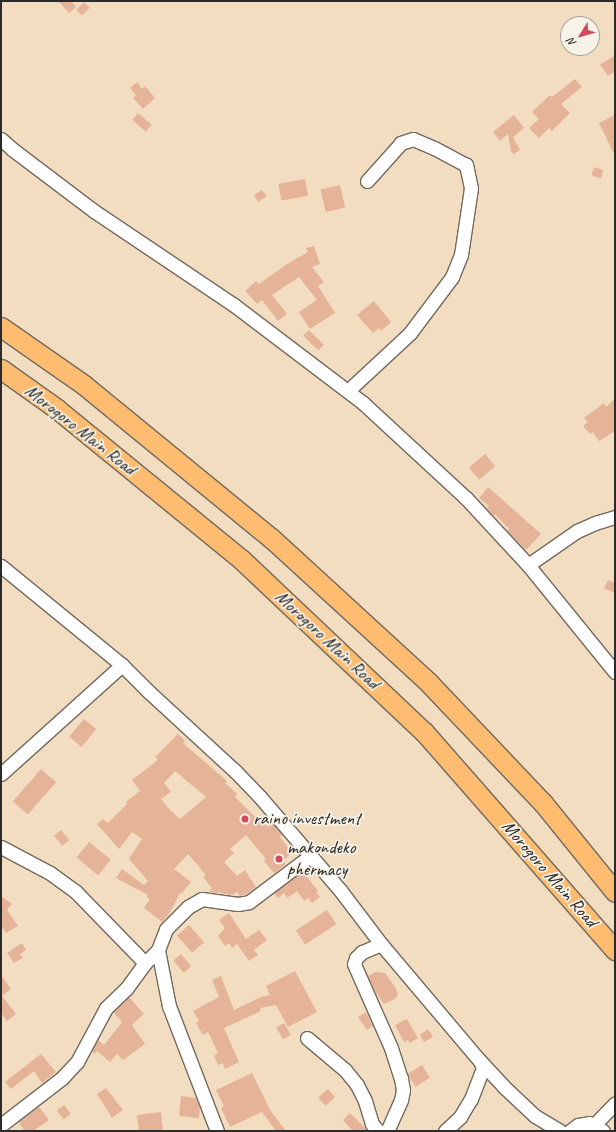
<!DOCTYPE html>
<html>
<head>
<meta charset="utf-8">
<style>
  body { margin:0 }
  #map { position:relative; width:616px; height:1132px; overflow:hidden; background:#f3ddc0; font-family:Caveat,sans-serif }
  div>[style] { position:absolute }
  .building>* { inset:0; background:#e5b398; transform-origin:0 0 }
  .roads { filter:drop-shadow(1px 0 #71695f) drop-shadow(-1px 0 #71695f) drop-shadow(0 1px #71695f) drop-shadow(0 -1px #71695f) }
  .minor>* { height:13px; margin:-6.5px; padding:0 6.5px; transform-origin:6.5px; border-radius:6.5px; background:#fff }
  .highway>* { height:19px; margin:-9.5px; padding:0 9.5px; transform-origin:9.5px; border-radius:9.5px; background:#fdbc6f }
  .dots>* { width:11px; height:11px; translate:-50% -50%; box-sizing:border-box; border:2px solid #f7f3e8; border-radius:50% }
  span { translate:-50% -50%; white-space:nowrap; text-align:center; line-height:1.15; -webkit-text-stroke:3.5px #f7f3e8; paint-order:stroke }
  .street-label { font-size:19px; color:#2b2b2b }
  .poi-label { font-size:19px; color:#2b2b2b }
  .left { translate:0 -50%; text-align:left }
  .frame { position:absolute; inset:0; border:2px solid #2b2b2b; pointer-events:none }
  .north { position:absolute; left:560px; top:16px; width:40px; height:40px; box-sizing:border-box; background:#f7f3e8; border:1px solid #a5a39c; border-radius:50%; rotate:233deg; font-size:11px; font-weight:700; line-height:16px; text-align:center; color:#2b2b2b }
  .north::after { content:''; display:block; margin:auto; width:14px; height:18px; background:#d1495b; clip-path:polygon(50% 0,100% 100%,50% 72%,0 100%) }
</style>
</head>
<body>
<div id="map">
  <div class="building">
    <i style="clip-path:polygon(58px 1px,71px 1px,76px 7px,69px 13px)"></i>
    <i style="left:84px;top:2px;width:8px;height:11px;rotate:45deg"></i>
    <i style="clip-path:polygon(615px 55px,615px 71px,608px 76px,600px 65px)"></i>
    <i style="clip-path:polygon(575px 79px,582px 87px,561px 104px,570px 113px,552px 131px,549px 128px,539px 138px,529px 128px,539px 119px,532px 112px,550px 95px,552px 97px)"></i>
    <i style="clip-path:polygon(137px 82px,142px 89px,145px 86px,155px 98px,143px 109px,133px 98px,136px 95px,130px 88px)"></i>
    <i style="left:138px;top:113px;width:18px;height:9px;rotate:41deg"></i>
    <i style="clip-path:polygon(514px 115px,524px 128px,513px 137px,520px 150px,514px 154px,511px 151px,508px 134px,500px 141px,493px 132px)"></i>
    <i style="clip-path:polygon(615px 115px,615px 156px,599px 123px)"></i>
    <i style="left:594px;top:167px;width:10px;height:9px;rotate:17deg"></i>
    <i style="left:305px;top:179px;width:17px;height:27px;rotate:80deg"></i>
    <i style="left:340px;top:185px;width:23px;height:20px;rotate:77deg"></i>
    <i style="clip-path:polygon(262px 190px,267px 196px,258px 202px,254px 195px)"></i>
    <i style="clip-path:polygon(314px 246px,320px 264px,312px 267px,324px 282px,318px 286px,335px 313px,310px 329px,299px 312px,317px 300px,299px 277px,272px 295px,287px 314px,278px 321px,262px 300px,257px 304px,245px 291px,256px 281px,259px 284px,287px 264px,308px 252px,306px 248px)"></i>
    <i style="clip-path:polygon(374px 301px,391px 322px,381px 331px,379px 328px,373px 333px,357px 315px)"></i>
    <i style="left:309px;top:330px;width:21px;height:8px;rotate:45deg"></i>
    <i style="clip-path:polygon(615px 399px,615px 431px,599px 441px,593px 432px,590px 434px,583px 426px,588px 422px,584px 418px,604px 403px,606px 407px)"></i>
    <i style="left:485px;top:454px;width:16px;height:21px;rotate:50deg"></i>
    <i style="clip-path:polygon(488px 487px,541px 534px,526px 550px,507px 531px,509px 529px,495px 514px,494px 516px,487px 508px,489px 506px,479px 498px)"></i>
    <i style="clip-path:polygon(608px 580px,615px 583px,615px 593px,604px 588px)"></i>
    <i style="left:84px;top:719px;width:16px;height:23px;rotate:40deg"></i>
    <i style="clip-path:polygon(evenodd,178px 734px,185px 741px,183px 743px,227px 781px,225px 783px,237px 794px,235px 797px,258px 820px,260px 818px,268px 827px,272px 823px,282px 835px,280px 837px,292px 853px,283px 861px,286px 864px,274px 873px,264px 861px,266px 859px,246px 835px,230px 849px,234px 853px,224px 862px,237px 876px,245px 870px,256px 887px,246px 894px,240px 896px,237px 892px,233px 895px,220px 893px,219px 892px,218px 893px,209px 892px,212px 888px,203px 877px,206px 875px,188px 854px,174px 869px,191px 882px,181px 894px,180px 893px,169px 914px,162px 922px,144px 908px,150px 899px,147px 897px,148px 895px,116px 878px,122px 869px,144px 885px,148px 881px,129px 859px,142px 839px,132px 832px,119px 849px,97px 824px,103px 819px,108px 823px,127px 804px,126px 802px,140px 791px,132px 780px,158px 760px,155px 757px,178px 734px,175px 771px,206px 797px,180px 819px,170px 810px,161px 799px,171px 792px,164px 783px,175px 771px)"></i>
    <i style="left:41px;top:769px;width:20px;height:43px;rotate:41deg"></i>
    <i style="left:61px;top:830px;width:13px;height:9px;rotate:51deg"></i>
    <i style="left:89px;top:842px;width:28px;height:20px;rotate:39deg"></i>
    <i style="clip-path:polygon(303px 871px,318px 891px,316px 892px,320px 897px,312px 903px,308px 898px,304px 901px,297px 891px,287px 898px,284px 893px,278px 898px,274px 893px)"></i>
    <i style="clip-path:polygon(1px 896px,12px 904px,7px 910px,18px 926px,6px 933px,1px 926px)"></i>
    <i style="left:327px;top:910px;width:17px;height:37px;rotate:57deg"></i>
    <i style="clip-path:polygon(229px 913px,246px 939px,259px 930px,267px 940px,254px 950px,258px 955px,249px 961px,237px 944px,232px 948px,229px 943px,225px 946px,218px 936px,225px 928px,219px 920px)"></i>
    <i style="left:189px;top:925px;width:23px;height:16px;rotate:49deg"></i>
    <i style="clip-path:polygon(22px 943px,26px 950px,20px 954px,23px 958px,14px 963px,7px 953px)"></i>
    <i style="left:181px;top:954px;width:16px;height:10px;rotate:50deg"></i>
    <i style="clip-path:polygon(295px 971px,317px 1012px,288px 1027px,276px 1005px,260px 1008px,261px 1011px,224px 1028px,239px 1062px,225px 1069px,223px 1063px,218px 1065px,214px 1056px,218px 1053px,208px 1032px,203px 1035px,196px 1023px,199px 1021px,193px 1011px,219px 997px,212px 980px,221px 976px,234px 1010px,261px 997px,270px 995px,266px 986px)"></i>
    <i style="clip-path:polygon(375px 972px,385px 973px,395px 987px,398px 994px,395px 999px,384px 1004px,375px 991px,368px 976px)"></i>
    <i style="clip-path:polygon(1px 975px,11px 989px,2px 996px,16px 1014px,7px 1021px,1px 1012px)"></i>
    <i style="clip-path:polygon(129px 997px,144px 1014px,132px 1025px,145px 1044px,123px 1060px,117px 1054px,110px 1062px,97px 1051px,95px 1054px,92px 1051px,98px 1040px,104px 1045px,122px 1022px,113px 1012px)"></i>
    <i style="clip-path:polygon(366px 1012px,373px 1026px,367px 1030px,358px 1017px)"></i>
    <i style="clip-path:polygon(407px 1019px,418px 1038px,410px 1043px,408px 1040px,404px 1042px,395px 1025px)"></i>
    <i style="left:284px;top:1023px;width:14px;height:9px;rotate:60deg"></i>
    <i style="clip-path:polygon(428px 1029px,433px 1037px,424px 1042px,420px 1035px)"></i>
    <i style="clip-path:polygon(41px 1054px,56px 1072px,42px 1083px,34px 1071px,11px 1089px,5px 1082px)"></i>
    <i style="left:422px;top:1065px;width:15px;height:17px;rotate:58deg"></i>
    <i style="clip-path:polygon(252px 1073px,270px 1110px,286px 1131px,276px 1131px,262px 1112px,230px 1127px,221px 1108px,224px 1106px,216px 1090px)"></i>
    <i style="clip-path:polygon(106px 1088px,123px 1110px,112px 1118px,97px 1094px)"></i>
    <i style="left:328px;top:1089px;width:11px;height:13px;rotate:49deg"></i>
    <i style="clip-path:polygon(181px 1096px,196px 1098px,200px 1108px,199px 1118px,179px 1116px)"></i>
    <i style="left:64px;top:1105px;width:11px;height:9px;rotate:52deg"></i>
    <i style="clip-path:polygon(39px 1107px,49px 1120px,33px 1131px,25px 1131px,19px 1123px,20px 1121px)"></i>
    <i style="clip-path:polygon(161px 1112px,163px 1131px,139px 1131px,137px 1115px)"></i>
    <i style="clip-path:polygon(350px 1113px,366px 1129px,367px 1131px,353px 1131px,343px 1120px)"></i>
  </div>
  <div class="roads">
    <div class="minor">
      <i style="left:1px;top:139px;width:15px;rotate:42deg"></i>
      <i style="left:12px;top:149px;width:103px;rotate:37.1deg"></i>
      <i style="left:94px;top:211px;width:169px;rotate:33.9deg"></i>
      <i style="left:234px;top:305px;width:162px;rotate:37.2deg"></i>
      <i style="left:363px;top:403px;width:140px;rotate:42.7deg"></i>
      <i style="left:466px;top:498px;width:91px;rotate:47.2deg"></i>
      <i style="left:528px;top:565px;width:138px;rotate:50.9deg"></i>
      <i style="left:353px;top:386px;width:78px;rotate:-42.9deg"></i>
      <i style="left:410px;top:333px;width:70px;rotate:-53.1deg"></i>
      <i style="left:452px;top:277px;width:24px;rotate:-68deg"></i>
      <i style="left:461px;top:255px;width:68px;rotate:-81.5deg"></i>
      <i style="left:471px;top:188px;width:24px;rotate:-102deg"></i>
      <i style="left:466px;top:165px;width:36px;rotate:-152deg"></i>
      <i style="left:434px;top:148px;width:23px;rotate:-157deg"></i>
      <i style="left:413px;top:139px;width:13px;rotate:162deg"></i>
      <i style="left:401px;top:143px;width:51px;rotate:131.8deg"></i>
      <i style="left:528px;top:565px;width:60px;rotate:-34.8deg"></i>
      <i style="left:577px;top:531px;width:20px;rotate:-24deg"></i>
      <i style="left:595px;top:523px;width:21px;rotate:-17deg"></i>
      <i style="left:1px;top:566px;width:156px;rotate:39.3deg"></i>
      <i style="left:122px;top:665px;width:38px;rotate:45deg"></i>
      <i style="left:149px;top:692px;width:118px;rotate:42.6deg"></i>
      <i style="left:236px;top:772px;width:35px;rotate:46deg"></i>
      <i style="left:260px;top:797px;width:123px;rotate:49.3deg"></i>
      <i style="left:340px;top:890px;width:68px;rotate:52.8deg"></i>
      <i style="left:381px;top:944px;width:153px;rotate:49.8deg"></i>
      <i style="left:480px;top:1061px;width:34px;rotate:47deg"></i>
      <i style="left:503px;top:1086px;width:44px;rotate:43.2deg"></i>
      <i style="left:535px;top:1116px;width:29px;rotate:31deg"></i>
      <i style="left:1px;top:774px;width:163px;rotate:-42deg"></i>
      <i style="left:1px;top:847px;width:55px;rotate:28deg"></i>
      <i style="left:50px;top:873px;width:32px;rotate:36deg"></i>
      <i style="left:76px;top:892px;width:99px;rotate:45.8deg"></i>
      <i style="left:381px;top:944px;width:21px;rotate:157deg"></i>
      <i style="left:362px;top:952px;width:8px;rotate:135deg"></i>
      <i style="left:356px;top:958px;width:6px;rotate:108deg"></i>
      <i style="left:354px;top:964px;width:92px;rotate:66.2deg"></i>
      <i style="left:391px;top:1048px;width:32px;rotate:72deg"></i>
      <i style="left:401px;top:1078px;width:12px;rotate:81deg"></i>
      <i style="left:403px;top:1090px;width:10px;rotate:101deg"></i>
      <i style="left:401px;top:1100px;width:34px;rotate:114deg"></i>
      <i style="left:158px;top:950px;width:57px;rotate:78.9deg"></i>
      <i style="left:169px;top:1006px;width:134px;rotate:69deg"></i>
      <i style="left:307px;top:1038px;width:50px;rotate:40.1deg"></i>
      <i style="left:345px;top:1070px;width:19px;rotate:51deg"></i>
      <i style="left:357px;top:1085px;width:18px;rotate:63deg"></i>
      <i style="left:365px;top:1101px;width:24px;rotate:73deg"></i>
      <i style="left:372px;top:1124px;width:9px;rotate:49deg"></i>
      <i style="left:1px;top:1125px;width:77px;rotate:-37.6deg"></i>
      <i style="left:62px;top:1078px;width:22px;rotate:-47deg"></i>
      <i style="left:77px;top:1062px;width:61px;rotate:-61.8deg"></i>
      <i style="left:106px;top:1008px;width:28px;rotate:-44deg"></i>
      <i style="left:126px;top:989px;width:32px;rotate:-54deg"></i>
      <i style="left:145px;top:963px;width:18px;rotate:-45deg"></i>
      <i style="left:158px;top:950px;width:22px;rotate:-69deg"></i>
      <i style="left:166px;top:929px;width:31px;rotate:-45deg"></i>
      <i style="left:188px;top:907px;width:16px;rotate:-30deg"></i>
      <i style="left:202px;top:899px;width:36px;rotate:8deg"></i>
      <i style="left:238px;top:904px;width:11px;rotate:-10deg"></i>
      <i style="left:249px;top:902px;width:76px;rotate:-37deg"></i>
      <i style="left:594px;top:1125px;width:30px;rotate:-46deg"></i>
      <i style="left:445px;top:1131px;width:21px;rotate:-43deg"></i>
      <i style="left:460px;top:1117px;width:21px;rotate:-59deg"></i>
      <i style="left:471px;top:1099px;width:34px;rotate:-69deg"></i>
      <i style="left:483px;top:1067px;width:7px;rotate:-117deg"></i>
      <i style="left:570px;top:1131px;width:10px;rotate:-37deg"></i>
      <i style="left:578px;top:1125px;width:11px;rotate:-10deg"></i>
      <i style="left:589px;top:1123px;width:16px;rotate:30deg"></i>
    </div>
    <div class="highway">
      <i style="left:1px;top:327px;width:101px;rotate:34.9deg"></i>
      <i style="left:84px;top:385px;width:242px;rotate:39.3deg"></i>
      <i style="left:271px;top:538px;width:214px;rotate:42.5deg"></i>
      <i style="left:429px;top:683px;width:166px;rotate:46.5deg"></i>
      <i style="left:543px;top:803px;width:114px;rotate:51deg"></i>
      <i style="left:1px;top:369px;width:69px;rotate:35.5deg"></i>
      <i style="left:57px;top:409px;width:239px;rotate:39.2deg"></i>
      <i style="left:242px;top:560px;width:250px;rotate:43.4deg"></i>
      <i style="left:424px;top:732px;width:290px;rotate:48.8deg"></i>
    </div>
  </div>
  <div class="dots">
    <i style="left:245px;top:819px;background:#d1495b"></i>
    <i style="left:279px;top:859px;background:#d1495b"></i>
  </div>
  <div class="street-label">
    <span style="left:80px;top:430px;rotate:38deg">Morogoro Main Road</span>
    <span style="left:327px;top:640px;rotate:43deg">Morogoro Main Road</span>
    <span style="left:549px;top:874px;rotate:49deg">Morogoro Main Road</span>
  </div>
  <div class="poi-label">
    <span class="left" style="left:253px;top:819px">raino investment</span>
    <span class="left" style="left:287px;top:859px">makondeko<br>phermacy</span>
  </div>
  <div class="frame"></div>
  <div class="north">N</div>
</div>
</body>
</html>
